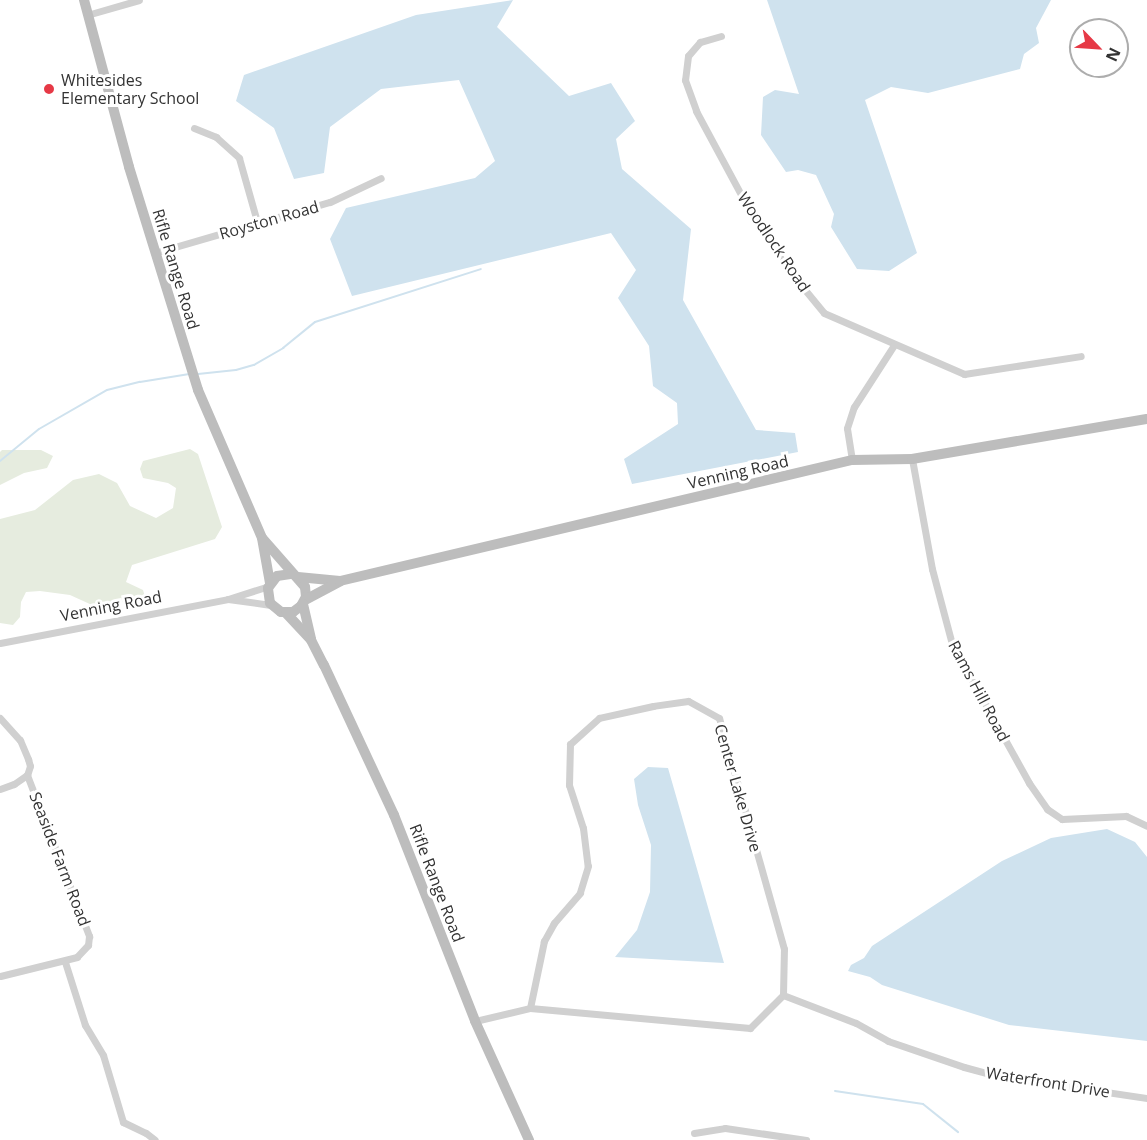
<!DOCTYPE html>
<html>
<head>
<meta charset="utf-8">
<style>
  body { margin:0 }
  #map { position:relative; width:1147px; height:1140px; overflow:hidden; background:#fff; font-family:"Open Sans",sans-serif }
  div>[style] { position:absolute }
  .green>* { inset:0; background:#e6ecdf }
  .water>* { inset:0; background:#cfe2ee }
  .stream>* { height:2px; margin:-1px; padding:0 1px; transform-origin:1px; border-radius:1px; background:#cfe2ee }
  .street>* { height:7px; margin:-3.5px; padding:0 3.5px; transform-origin:3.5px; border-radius:3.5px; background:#d0d0d0 }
  .secondary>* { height:10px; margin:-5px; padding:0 5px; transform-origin:5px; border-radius:5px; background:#bdbdbd }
  .dots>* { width:16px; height:16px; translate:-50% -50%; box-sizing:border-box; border:3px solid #fff; border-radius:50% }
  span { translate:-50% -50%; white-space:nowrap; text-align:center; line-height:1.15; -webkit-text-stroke:6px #fff; paint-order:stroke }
  .poi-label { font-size:16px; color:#333 }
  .left { translate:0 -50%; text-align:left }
  .street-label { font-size:16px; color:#333 }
  .north { position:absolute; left:1069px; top:18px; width:60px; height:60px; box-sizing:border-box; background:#fff; border:2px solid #adadad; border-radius:50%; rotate:115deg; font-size:16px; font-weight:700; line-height:24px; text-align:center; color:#333 }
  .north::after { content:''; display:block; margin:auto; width:21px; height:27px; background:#e63946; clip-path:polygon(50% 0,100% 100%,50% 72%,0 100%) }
</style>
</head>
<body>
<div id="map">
  <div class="green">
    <i style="clip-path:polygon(190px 449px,198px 454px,222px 527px,215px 539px,132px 565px,126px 582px,143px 590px,146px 600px,92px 605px,70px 595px,40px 591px,26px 592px,21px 602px,20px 617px,13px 625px,0 623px,0 519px,35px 510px,73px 480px,99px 474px,117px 483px,130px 506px,156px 518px,173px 508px,176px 488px,168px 483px,143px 478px,140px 469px,143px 461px)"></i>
    <i style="clip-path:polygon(2px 450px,41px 450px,53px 456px,47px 468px,24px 473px,0 485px,0 452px)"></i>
  </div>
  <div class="water">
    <i style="clip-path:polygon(513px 0,497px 27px,569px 96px,611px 83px,635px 121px,616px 139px,622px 169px,691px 229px,683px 300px,756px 430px,795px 433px,798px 452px,632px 484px,624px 459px,678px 424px,677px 403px,653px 386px,649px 346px,618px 298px,636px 270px,611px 233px,352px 296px,330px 239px,346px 208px,475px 178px,495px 161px,459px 80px,381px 89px,330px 127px,324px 173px,294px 179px,274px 128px,236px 101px,244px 75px,416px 15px)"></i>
    <i style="clip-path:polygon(767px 0,1051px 0,1036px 28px,1039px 43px,1024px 54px,1020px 69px,928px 93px,891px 87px,865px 100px,917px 253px,889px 271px,857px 269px,831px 227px,834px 214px,816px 175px,798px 170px,786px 172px,761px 135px,763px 97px,775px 90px,799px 94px)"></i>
    <i style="clip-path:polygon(648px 767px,668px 768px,724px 963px,615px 957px,637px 930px,650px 892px,651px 845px,638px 805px,634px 779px)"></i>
    <i style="clip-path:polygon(1107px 829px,1135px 842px,1147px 857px,1147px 1041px,1009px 1025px,882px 985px,870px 977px,848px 971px,851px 965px,864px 958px,872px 946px,1002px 861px,1051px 838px)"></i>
  </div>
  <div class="stream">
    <i style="left:198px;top:374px;width:38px;rotate:-6deg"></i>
    <i style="left:236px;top:370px;width:19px;rotate:-16deg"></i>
    <i style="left:254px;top:365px;width:34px;rotate:-30deg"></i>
    <i style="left:283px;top:348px;width:41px;rotate:-39.1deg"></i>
    <i style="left:315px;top:322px;width:174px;rotate:-17.7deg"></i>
    <i style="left:0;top:461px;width:50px;rotate:-39.4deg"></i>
    <i style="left:39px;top:429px;width:78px;rotate:-29.8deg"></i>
    <i style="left:107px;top:390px;width:34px;rotate:-14deg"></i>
    <i style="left:140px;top:382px;width:50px;rotate:-9.3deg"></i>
    <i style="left:835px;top:1091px;width:89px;rotate:8.4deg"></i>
    <i style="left:923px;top:1104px;width:45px;rotate:38.7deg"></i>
  </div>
  <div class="street">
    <i style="left:87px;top:15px;width:54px;rotate:-16.1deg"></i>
    <i style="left:721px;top:36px;width:22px;rotate:164deg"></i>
    <i style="left:700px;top:42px;width:18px;rotate:131deg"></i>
    <i style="left:688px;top:56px;width:24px;rotate:97deg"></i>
    <i style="left:685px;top:80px;width:33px;rotate:70deg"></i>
    <i style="left:696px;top:111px;width:106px;rotate:61.7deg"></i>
    <i style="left:746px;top:204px;width:76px;rotate:57.4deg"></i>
    <i style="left:787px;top:268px;width:58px;rotate:50.6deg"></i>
    <i style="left:824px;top:313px;width:153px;rotate:23.5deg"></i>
    <i style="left:964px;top:374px;width:118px;rotate:-8.7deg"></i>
    <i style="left:194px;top:128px;width:24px;rotate:22deg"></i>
    <i style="left:216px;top:137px;width:31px;rotate:42deg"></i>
    <i style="left:239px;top:158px;width:70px;rotate:74.2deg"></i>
    <i style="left:154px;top:253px;width:183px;rotate:-16.2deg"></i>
    <i style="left:330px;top:202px;width:56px;rotate:-25.2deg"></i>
    <i style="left:912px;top:459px;width:112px;rotate:79.7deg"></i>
    <i style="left:932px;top:569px;width:78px;rotate:75.1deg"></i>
    <i style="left:952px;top:644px;width:159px;rotate:61deg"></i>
    <i style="left:1029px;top:783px;width:32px;rotate:55deg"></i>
    <i style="left:1047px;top:809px;width:18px;rotate:34deg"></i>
    <i style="left:1062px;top:819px;width:64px;rotate:-2.7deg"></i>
    <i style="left:1126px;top:816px;width:23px;rotate:25deg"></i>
    <i style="left:852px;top:460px;width:32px;rotate:-99deg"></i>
    <i style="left:847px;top:428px;width:22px;rotate:-72deg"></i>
    <i style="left:854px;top:407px;width:74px;rotate:-57.2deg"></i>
    <i style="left:269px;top:586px;width:43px;rotate:162.4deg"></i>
    <i style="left:228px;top:599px;width:43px;rotate:7.9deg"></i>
    <i style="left:0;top:643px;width:232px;rotate:-10.9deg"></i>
    <i style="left:0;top:718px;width:30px;rotate:48deg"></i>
    <i style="left:20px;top:740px;width:21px;rotate:67deg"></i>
    <i style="left:28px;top:759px;width:7px;rotate:74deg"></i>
    <i style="left:30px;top:766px;width:9px;rotate:108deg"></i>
    <i style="left:27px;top:775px;width:173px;rotate:68.9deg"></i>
    <i style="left:89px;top:936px;width:9px;rotate:96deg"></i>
    <i style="left:88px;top:945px;width:16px;rotate:133deg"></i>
    <i style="left:77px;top:957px;width:79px;rotate:166.1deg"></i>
    <i style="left:0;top:789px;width:15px;rotate:-20deg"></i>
    <i style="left:14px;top:784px;width:16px;rotate:-35deg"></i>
    <i style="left:65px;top:962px;width:66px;rotate:72.4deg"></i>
    <i style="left:85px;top:1025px;width:35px;rotate:59deg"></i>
    <i style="left:103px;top:1055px;width:70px;rotate:73.4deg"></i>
    <i style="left:123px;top:1122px;width:25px;rotate:26deg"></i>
    <i style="left:146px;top:1133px;width:11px;rotate:38deg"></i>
    <i style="left:783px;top:995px;width:78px;rotate:21deg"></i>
    <i style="left:856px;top:1023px;width:37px;rotate:29deg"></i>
    <i style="left:888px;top:1041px;width:80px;rotate:18.9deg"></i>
    <i style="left:964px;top:1067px;width:35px;rotate:15deg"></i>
    <i style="left:998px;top:1076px;width:151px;rotate:8.4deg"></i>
    <i style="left:475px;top:1021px;width:57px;rotate:-13.3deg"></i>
    <i style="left:530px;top:1008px;width:221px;rotate:5.2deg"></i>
    <i style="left:750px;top:1028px;width:47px;rotate:-45deg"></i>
    <i style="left:783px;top:995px;width:46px;rotate:-88.8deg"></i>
    <i style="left:784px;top:949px;width:240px;rotate:-105.7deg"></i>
    <i style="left:719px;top:718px;width:35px;rotate:-151deg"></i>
    <i style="left:688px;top:701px;width:35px;rotate:172deg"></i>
    <i style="left:653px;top:706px;width:55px;rotate:167.5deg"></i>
    <i style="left:599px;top:718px;width:39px;rotate:138deg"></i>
    <i style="left:570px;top:744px;width:41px;rotate:91.4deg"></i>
    <i style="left:569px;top:785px;width:45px;rotate:72deg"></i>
    <i style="left:583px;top:828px;width:38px;rotate:83deg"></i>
    <i style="left:588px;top:866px;width:28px;rotate:107deg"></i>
    <i style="left:580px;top:893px;width:40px;rotate:131deg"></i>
    <i style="left:554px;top:923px;width:21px;rotate:119deg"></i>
    <i style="left:544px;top:941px;width:68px;rotate:101.8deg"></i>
    <i style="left:694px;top:1133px;width:31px;rotate:-9deg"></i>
    <i style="left:725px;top:1128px;width:82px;rotate:8.4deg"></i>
  </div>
  <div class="secondary">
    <i style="left:84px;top:0;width:173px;rotate:74.9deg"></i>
    <i style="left:129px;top:167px;width:233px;rotate:72.8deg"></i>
    <i style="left:198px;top:390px;width:161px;rotate:66.6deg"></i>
    <i style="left:262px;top:538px;width:46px;rotate:79.9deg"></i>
    <i style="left:263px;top:539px;width:64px;rotate:48.8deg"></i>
    <i style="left:305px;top:587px;width:10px;rotate:84deg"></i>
    <i style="left:306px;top:597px;width:10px;rotate:119deg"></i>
    <i style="left:301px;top:606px;width:10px;rotate:143deg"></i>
    <i style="left:293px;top:612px;width:12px;rotate:180deg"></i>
    <i style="left:281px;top:612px;width:14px;rotate:-141deg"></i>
    <i style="left:270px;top:603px;width:15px;rotate:-98deg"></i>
    <i style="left:268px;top:588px;width:15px;rotate:-53deg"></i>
    <i style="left:277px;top:576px;width:15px;rotate:-8deg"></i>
    <i style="left:298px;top:577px;width:42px;rotate:5.4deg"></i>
    <i style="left:305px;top:600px;width:40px;rotate:-28deg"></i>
    <i style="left:340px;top:581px;width:526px;rotate:-13.3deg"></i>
    <i style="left:852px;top:460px;width:60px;rotate:-1deg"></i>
    <i style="left:912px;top:459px;width:238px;rotate:-9.7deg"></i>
    <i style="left:303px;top:604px;width:36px;rotate:77deg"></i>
    <i style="left:286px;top:613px;width:37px;rotate:47deg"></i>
    <i style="left:311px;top:640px;width:28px;rotate:63deg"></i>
    <i style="left:324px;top:665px;width:166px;rotate:65deg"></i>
    <i style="left:394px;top:815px;width:221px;rotate:68.5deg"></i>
    <i style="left:475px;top:1021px;width:131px;rotate:65.6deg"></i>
  </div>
  <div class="dots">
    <i style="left:49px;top:89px;background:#e63946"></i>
  </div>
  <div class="poi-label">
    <span class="left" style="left:61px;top:89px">Whitesides<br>Elementary School</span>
  </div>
  <div class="street-label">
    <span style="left:269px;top:220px;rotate:-16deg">Royston Road</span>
    <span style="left:774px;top:242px;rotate:56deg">Woodlock Road</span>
    <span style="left:176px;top:269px;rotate:73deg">Rifle Range Road</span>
    <span style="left:738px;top:472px;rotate:-13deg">Venning Road</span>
    <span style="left:111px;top:606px;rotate:-11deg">Venning Road</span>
    <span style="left:979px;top:691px;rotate:62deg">Rams Hill Road</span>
    <span style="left:738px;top:788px;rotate:74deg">Center Lake Drive</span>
    <span style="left:60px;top:859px;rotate:69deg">Seaside Farm Road</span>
    <span style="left:437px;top:883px;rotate:69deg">Rifle Range Road</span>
    <span style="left:1048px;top:1082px;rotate:9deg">Waterfront Drive</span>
  </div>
  <div class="north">N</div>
</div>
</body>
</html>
